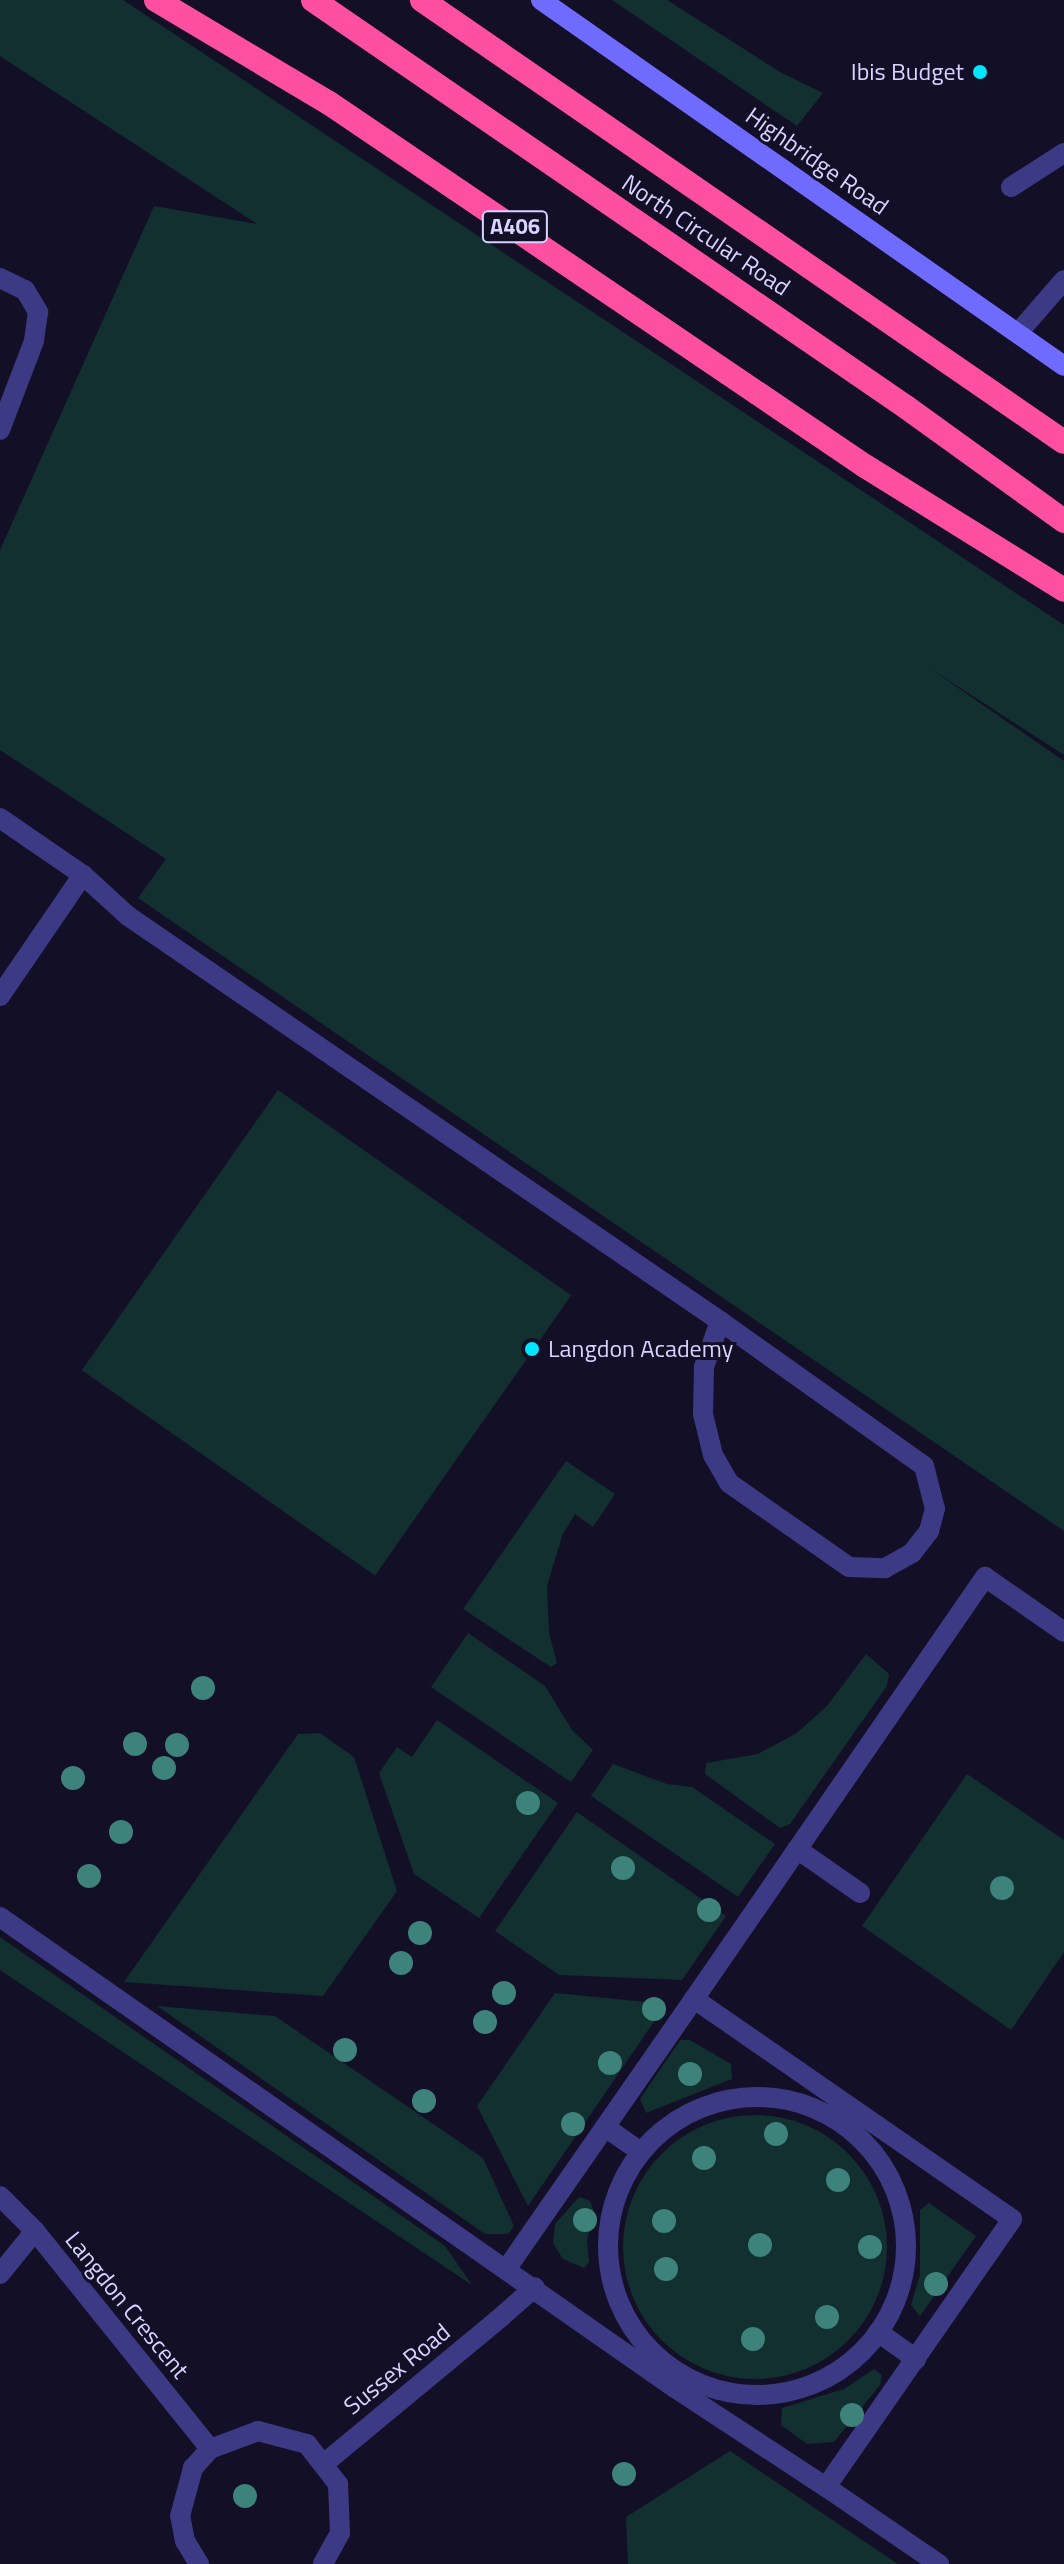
<!DOCTYPE html>
<html>
<head>
<meta charset="utf-8">
<style>
  body { margin:0 }
  #map { position:relative; width:1064px; height:2564px; overflow:hidden; background:#130f26; font-family:"Titillium Web",sans-serif }
  div>[style] { position:absolute }
  .green>* { inset:0; background:#12302f; transform-origin:0 0 }
  .round { border-radius:50% }
  .lane>* { height:20px; margin:-10px; padding:0 10px; transform-origin:10px; border-radius:10px; background:#3d3a85 }
  .lane>.ring { margin:-10px; padding:0; box-sizing:content-box; background:none; border:20px solid #3d3a85; border-radius:50% }
  .street>* { height:20px; margin:-10px; padding:0 10px; transform-origin:10px; border-radius:10px; background:#3d3a85 }
  .secondary>* { height:20px; margin:-10px; padding:0 10px; transform-origin:10px; border-radius:10px; background:#6f6bff }
  .highway>* { height:24px; margin:-12px; padding:0 12px; transform-origin:12px; border-radius:12px; background:#ff4fa3 }
  .trees>* { width:24px; height:24px; margin:-12px; border-radius:50%; background:#3d827b }
  .dots>* { width:22px; height:22px; translate:-50% -50%; box-sizing:border-box; border:4px solid #130f26; border-radius:50% }
  span { translate:-50% -50%; white-space:nowrap; text-align:center; line-height:1.15; -webkit-text-stroke:6px #130f26; paint-order:stroke }
  .shield-label span { padding:2px 6px; background:#130f26; border:2px solid; border-radius:6px; -webkit-text-stroke-width:0 }
  .shield-label { font-size:22px; color:#d9d4ff; font-weight:700 }
  .poi-label { font-size:24px; color:#d9d4ff }
  .right { translate:-100% -50%; text-align:right }
  .left { translate:0 -50%; text-align:left }
  .street-label { font-size:24px; color:#d9d4ff }
</style>
</head>
<body>
<div id="map">
  <div class="green">
    <i style="clip-path:polygon(0 0,123px 0,1064px 625px,1064px 755px,931px 669px,1064px 761px,1064px 1531px,138px 898px,166px 859px,0 750px,0 550px,154px 206px,257px 224px,0 56px)"></i>
    <i style="clip-path:polygon(612px 0,667px 0,780px 72px,823px 93px,797px 126px)"></i>
    <i style="left:278px;top:1090px;width:358px;height:342px;rotate:35deg"></i>
    <i style="clip-path:polygon(566px 1461px,615px 1494px,593px 1527px,575px 1514px,562px 1536px,547px 1586px,549px 1633px,557px 1663px,551px 1667px,463px 1609px)"></i>
    <i style="clip-path:polygon(468px 1633px,545px 1686px,572px 1730px,593px 1750px,571px 1782px,431px 1687px)"></i>
    <i style="clip-path:polygon(866px 1654px,889px 1674px,887px 1686px,790px 1824px,780px 1828px,705px 1774px,706px 1763px,758px 1754px,797px 1733px,827px 1706px)"></i>
    <i style="clip-path:polygon(437px 1720px,558px 1803px,479px 1918px,414px 1874px,379px 1773px,397px 1747px,412px 1757px)"></i>
    <i style="clip-path:polygon(320px 1733px,354px 1757px,397px 1891px,323px 1996px,124px 1982px,298px 1734px)"></i>
    <i style="clip-path:polygon(613px 1764px,667px 1784px,692px 1787px,775px 1844px,738px 1897px,591px 1796px)"></i>
    <i style="clip-path:polygon(967px 1774px,1064px 1840px,1064px 1952px,1011px 2030px,862px 1926px)"></i>
    <i style="clip-path:polygon(577px 1812px,726px 1916px,682px 1980px,559px 1975px,495px 1931px)"></i>
    <i style="clip-path:polygon(0 1937px,445px 2246px,472px 2285px,0 1970px)"></i>
    <i style="clip-path:polygon(555px 1993px,666px 2004px,528px 2206px,477px 2106px)"></i>
    <i style="clip-path:polygon(157px 2006px,275px 2016px,483px 2158px,514px 2226px,508px 2234px,485px 2234px)"></i>
    <i style="clip-path:polygon(680px 2040px,690px 2040px,731px 2064px,732px 2079px,646px 2113px,640px 2099px)"></i>
    <i class="round" style="left:623px;top:2115px;width:264px;height:264px"></i>
    <i style="clip-path:polygon(579px 2197px,590px 2201px,594px 2211px,587px 2240px,589px 2262px,584px 2268px,563px 2259px,553px 2243px,555px 2224px)"></i>
    <i style="clip-path:polygon(929px 2203px,976px 2236px,920px 2316px,911px 2305px,920px 2275px,920px 2210px)"></i>
    <i style="clip-path:polygon(874px 2369px,882px 2375px,880px 2385px,834px 2442px,807px 2444px,781px 2425px,782px 2408px,844px 2389px)"></i>
    <i style="clip-path:polygon(730px 2451px,898px 2564px,628px 2564px,626px 2517px)"></i>
  </div>
  <div class="lane">
    <i style="left:1011px;top:187px;width:63px;rotate:-32.7deg"></i>
    <i style="left:0;top:278px;width:28px;rotate:26deg"></i>
    <i style="left:25px;top:290px;width:26px;rotate:59deg"></i>
    <i style="left:38px;top:312px;width:29px;rotate:98deg"></i>
    <i style="left:34px;top:341px;width:95px;rotate:110.9deg"></i>
    <i style="left:1018px;top:333px;width:70px;rotate:-49deg"></i>
    <i style="left:0;top:818px;width:101px;rotate:34.5deg"></i>
    <i style="left:83px;top:875px;width:61px;rotate:42.3deg"></i>
    <i style="left:128px;top:916px;width:717px;rotate:34.38deg"></i>
    <i style="left:720px;top:1321px;width:49px;rotate:109.2deg"></i>
    <i style="left:704px;top:1367px;width:47px;rotate:91.2deg"></i>
    <i style="left:703px;top:1414px;width:42px;rotate:76.3deg"></i>
    <i style="left:713px;top:1455px;width:32px;rotate:60deg"></i>
    <i style="left:729px;top:1483px;width:146px;rotate:35deg"></i>
    <i style="left:849px;top:1567px;width:36px;rotate:2deg"></i>
    <i style="left:885px;top:1568px;width:31px;rotate:-29deg"></i>
    <i style="left:912px;top:1553px;width:28px;rotate:-52deg"></i>
    <i style="left:929px;top:1531px;width:23px;rotate:-75deg"></i>
    <i style="left:935px;top:1509px;width:44px;rotate:-104.3deg"></i>
    <i style="left:924px;top:1466px;width:250px;rotate:-144.6deg"></i>
    <i style="left:0;top:996px;width:147px;rotate:-55.6deg"></i>
    <i style="left:797px;top:1849px;width:77px;rotate:34.9deg"></i>
    <i style="left:0;top:1917px;width:823px;rotate:34.91deg"></i>
    <i style="left:675px;top:2388px;width:181px;rotate:33.3deg"></i>
    <i style="left:826px;top:2487px;width:326px;rotate:-55.2deg"></i>
    <i style="left:1012px;top:2219px;width:387px;rotate:-145.3deg"></i>
    <i style="left:694px;top:1999px;width:328px;rotate:124.8deg"></i>
    <i style="left:694px;top:1999px;width:513px;rotate:-55.41deg"></i>
    <i style="left:985px;top:1577px;width:96px;rotate:34.8deg"></i>
    <i class="ring" style="left:608px;top:2097px;width:278px;height:278px"></i>
    <i style="left:605px;top:2127px;width:44px;rotate:34.8deg"></i>
    <i style="left:501px;top:2317px;width:45px;rotate:-41.4deg"></i>
    <i style="left:878px;top:2332px;width:47px;rotate:35.4deg"></i>
    <i style="left:826px;top:2487px;width:137px;rotate:34.3deg"></i>
  </div>
  <div class="street">
    <i style="left:0;top:2196px;width:49px;rotate:45deg"></i>
    <i style="left:35px;top:2231px;width:280px;rotate:51.2deg"></i>
    <i style="left:0;top:2274px;width:55px;rotate:-50.9deg"></i>
    <i style="left:326px;top:2462px;width:227px;rotate:-39.6deg"></i>
    <i style="left:199px;top:2564px;width:27px;rotate:-121deg"></i>
    <i style="left:185px;top:2541px;width:25px;rotate:-101deg"></i>
    <i style="left:180px;top:2516px;width:50px;rotate:-74.8deg"></i>
    <i style="left:193px;top:2468px;width:25px;rotate:-48deg"></i>
    <i style="left:210px;top:2449px;width:51px;rotate:-20.6deg"></i>
    <i style="left:258px;top:2431px;width:51px;rotate:14.9deg"></i>
    <i style="left:307px;top:2444px;width:51px;rotate:52.2deg"></i>
    <i style="left:338px;top:2484px;width:49px;rotate:87.7deg"></i>
    <i style="left:340px;top:2533px;width:35px;rotate:119deg"></i>
  </div>
  <div class="secondary">
    <i style="left:541px;top:0;width:638px;rotate:34.98deg"></i>
  </div>
  <div class="highway">
    <i style="left:156px;top:0;width:201px;rotate:30.8deg"></i>
    <i style="left:329px;top:103px;width:647px;rotate:34.11deg"></i>
    <i style="left:865px;top:466px;width:234px;rotate:31.9deg"></i>
    <i style="left:313px;top:0;width:719px;rotate:34.46deg"></i>
    <i style="left:906px;top:407px;width:195px;rotate:35.8deg"></i>
    <i style="left:422px;top:0;width:779px;rotate:34.55deg"></i>
  </div>
  <div class="trees">
    <i style="left:203px;top:1688px"></i>
    <i style="left:135px;top:1744px"></i>
    <i style="left:177px;top:1745px"></i>
    <i style="left:164px;top:1768px"></i>
    <i style="left:73px;top:1778px"></i>
    <i style="left:528px;top:1803px"></i>
    <i style="left:121px;top:1832px"></i>
    <i style="left:623px;top:1868px"></i>
    <i style="left:89px;top:1876px"></i>
    <i style="left:1002px;top:1888px"></i>
    <i style="left:709px;top:1910px"></i>
    <i style="left:420px;top:1933px"></i>
    <i style="left:401px;top:1963px"></i>
    <i style="left:504px;top:1993px"></i>
    <i style="left:654px;top:2009px"></i>
    <i style="left:485px;top:2022px"></i>
    <i style="left:345px;top:2050px"></i>
    <i style="left:610px;top:2063px"></i>
    <i style="left:690px;top:2074px"></i>
    <i style="left:424px;top:2101px"></i>
    <i style="left:573px;top:2124px"></i>
    <i style="left:776px;top:2134px"></i>
    <i style="left:704px;top:2158px"></i>
    <i style="left:838px;top:2180px"></i>
    <i style="left:585px;top:2220px"></i>
    <i style="left:664px;top:2221px"></i>
    <i style="left:760px;top:2245px"></i>
    <i style="left:870px;top:2247px"></i>
    <i style="left:666px;top:2269px"></i>
    <i style="left:936px;top:2284px"></i>
    <i style="left:827px;top:2317px"></i>
    <i style="left:753px;top:2339px"></i>
    <i style="left:852px;top:2415px"></i>
    <i style="left:624px;top:2474px"></i>
    <i style="left:245px;top:2496px"></i>
  </div>
  <div class="dots">
    <i style="left:980px;top:72px;background:#00e5ff"></i>
    <i style="left:532px;top:1349px;background:#00e5ff"></i>
  </div>
  <div class="shield-label">
    <span style="left:515px;top:227px">A406</span>
  </div>
  <div class="poi-label">
    <span class="right" style="left:964px;top:72px">Ibis Budget</span>
    <span class="left" style="left:548px;top:1349px">Langdon Academy</span>
  </div>
  <div class="street-label">
    <span style="left:817px;top:161px;rotate:35deg">Highbridge Road</span>
    <span style="left:706px;top:235px;rotate:34deg">North Circular Road</span>
    <span style="left:127px;top:2305px;rotate:51deg">Langdon Crescent</span>
    <span style="left:397px;top:2369px;rotate:-39deg">Sussex Road</span>
  </div>
</div>
</body>
</html>
